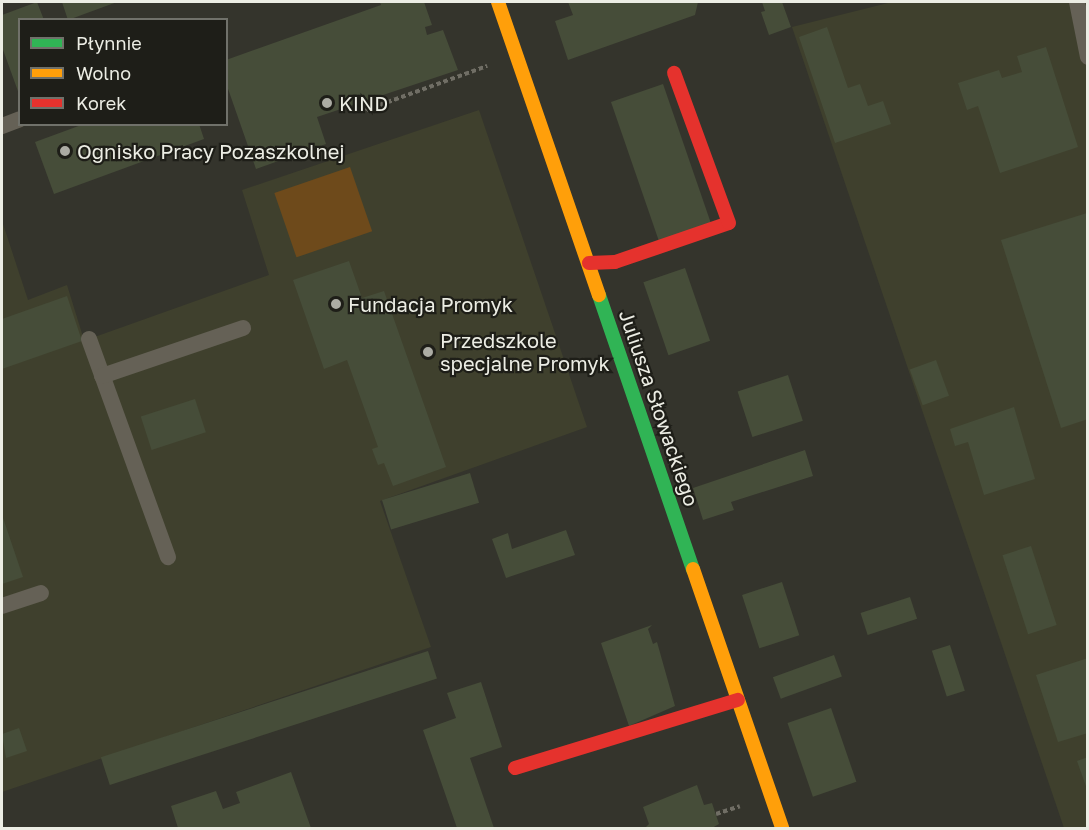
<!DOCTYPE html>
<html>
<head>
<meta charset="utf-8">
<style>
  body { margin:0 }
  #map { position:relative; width:1089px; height:830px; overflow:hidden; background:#34342c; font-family:"Golos Text",sans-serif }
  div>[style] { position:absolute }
  .built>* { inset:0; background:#3f402d }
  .green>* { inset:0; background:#6e4a1b; transform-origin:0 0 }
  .building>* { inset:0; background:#464d39; transform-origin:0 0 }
  .path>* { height:4px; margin-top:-2px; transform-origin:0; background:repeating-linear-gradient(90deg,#706e65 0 4.5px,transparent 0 7.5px) }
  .lane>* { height:16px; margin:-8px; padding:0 8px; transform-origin:8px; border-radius:8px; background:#656156 }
  .fast>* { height:14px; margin:-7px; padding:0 7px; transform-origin:7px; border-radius:7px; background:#30b455 }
  .slow>* { height:14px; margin:-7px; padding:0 7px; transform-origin:7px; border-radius:7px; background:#ff9f0a }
  .jam>* { height:14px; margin:-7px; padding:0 7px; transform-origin:7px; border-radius:7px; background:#e5322d }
  .dots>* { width:16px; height:16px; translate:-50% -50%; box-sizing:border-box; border:3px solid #1e1e18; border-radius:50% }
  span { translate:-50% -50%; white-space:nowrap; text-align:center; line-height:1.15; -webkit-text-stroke:4.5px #1e1e18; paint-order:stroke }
  .poi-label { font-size:20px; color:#ecede4 }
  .left { translate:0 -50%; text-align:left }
  .street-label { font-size:20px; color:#ecede4 }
  .frame { position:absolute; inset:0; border:3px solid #ecede4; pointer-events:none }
  .legend { position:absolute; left:18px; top:18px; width:210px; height:108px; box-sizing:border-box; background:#1e1e18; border:2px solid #70716a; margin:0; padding:8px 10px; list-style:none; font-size:18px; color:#ecede4 }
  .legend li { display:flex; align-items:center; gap:12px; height:30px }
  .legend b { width:30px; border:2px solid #70716a }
</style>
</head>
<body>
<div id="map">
  <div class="built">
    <i style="clip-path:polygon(892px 2px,1087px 2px,1087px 828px,1064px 828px,792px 27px)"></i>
    <i style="clip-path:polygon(479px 110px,587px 427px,380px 501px,431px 647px,2px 792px,2px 221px,28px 300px,67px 285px,84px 340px,89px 339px,269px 275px,242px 190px)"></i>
  </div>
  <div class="green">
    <i style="left:350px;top:167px;width:68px;height:80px;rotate:71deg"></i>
  </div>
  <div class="building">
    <i style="clip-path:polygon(37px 2px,44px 20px,20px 20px,19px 94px,2px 47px,2px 15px)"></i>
    <i style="clip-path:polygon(62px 2px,117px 2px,68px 20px)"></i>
    <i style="clip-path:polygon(380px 2px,424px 2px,432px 25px,425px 27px,427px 35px,443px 30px,458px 70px,317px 117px,326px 144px,256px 169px,226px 83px,226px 60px,381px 5px)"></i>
    <i style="clip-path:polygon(568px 2px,698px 2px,695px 15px,568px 60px,555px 21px,573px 15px)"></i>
    <i style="clip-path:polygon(762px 2px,782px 2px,791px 27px,769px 35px,761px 12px,765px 11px)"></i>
    <i style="clip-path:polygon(827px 27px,848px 88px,860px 84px,868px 106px,883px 101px,891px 124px,835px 143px,799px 37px)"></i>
    <i style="clip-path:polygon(1046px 47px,1078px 147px,1000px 173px,978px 106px,967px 110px,958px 83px,999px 70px,1002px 78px,1022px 72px,1017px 56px)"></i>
    <i style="left:663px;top:84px;width:148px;height:55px;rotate:71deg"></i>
    <i style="clip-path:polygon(84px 124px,199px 124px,204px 139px,54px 194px,35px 142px)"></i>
    <i style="clip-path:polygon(1087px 213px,1088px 419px,1061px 428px,1001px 240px)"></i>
    <i style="clip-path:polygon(349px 261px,362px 298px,384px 291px,446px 467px,393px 486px,384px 463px,378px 465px,372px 449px,378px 447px,347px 360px,324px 369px,293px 280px)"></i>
    <i style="left:685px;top:268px;width:77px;height:44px;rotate:71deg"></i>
    <i style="clip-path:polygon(67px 296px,82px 341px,2px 369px,2px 319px)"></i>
    <i style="left:936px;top:360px;width:38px;height:28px;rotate:70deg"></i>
    <i style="left:788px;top:375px;width:48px;height:53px;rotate:72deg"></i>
    <i style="left:195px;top:399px;width:35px;height:57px;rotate:72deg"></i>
    <i style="clip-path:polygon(1014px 407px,1035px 479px,984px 495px,968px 442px,955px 446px,950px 429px)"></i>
    <i style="clip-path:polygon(805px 450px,813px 476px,731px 502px,734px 510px,703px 520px,693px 488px)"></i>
    <i style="left:470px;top:473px;width:31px;height:92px;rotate:73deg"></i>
    <i style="clip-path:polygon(2px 515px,23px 577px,2px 584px)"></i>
    <i style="clip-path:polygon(566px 530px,575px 555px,506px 578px,492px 539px,508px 533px,512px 549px)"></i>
    <i style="left:1031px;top:546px;width:83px;height:30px;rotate:72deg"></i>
    <i style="left:782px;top:582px;width:56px;height:42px;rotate:72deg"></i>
    <i style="left:910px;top:597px;width:23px;height:52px;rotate:72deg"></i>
    <i style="clip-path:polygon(652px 625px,648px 629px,653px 644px,657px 642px,675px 706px,629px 726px,601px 643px)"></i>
    <i style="left:950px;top:645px;width:48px;height:19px;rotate:72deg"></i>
    <i style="left:428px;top:651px;width:29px;height:344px;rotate:72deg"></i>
    <i style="left:834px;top:655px;width:23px;height:65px;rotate:70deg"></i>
    <i style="clip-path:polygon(1088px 658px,1088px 733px,1058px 742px,1036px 675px)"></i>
    <i style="clip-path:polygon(481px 682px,502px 747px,470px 758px,494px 828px,457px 828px,423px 730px,456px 718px,447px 693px)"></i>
    <i style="left:831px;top:708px;width:78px;height:46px;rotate:71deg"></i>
    <i style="clip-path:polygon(19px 728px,27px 751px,6px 758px,2px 734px)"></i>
    <i style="clip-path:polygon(1088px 757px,1088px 789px,1087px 789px,1077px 761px)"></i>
    <i style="clip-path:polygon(291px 772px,311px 828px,178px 828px,171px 806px,216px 791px,223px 809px,240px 803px,236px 792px)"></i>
    <i style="clip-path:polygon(697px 785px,704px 805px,712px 803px,719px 824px,712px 828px,645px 828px,649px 824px,643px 807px)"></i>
  </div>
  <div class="path">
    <i style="left:362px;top:102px;width:9px;rotate:63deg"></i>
    <i style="left:366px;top:110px;width:129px;rotate:-20deg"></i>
    <i style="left:716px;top:814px;width:25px;rotate:-18deg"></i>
  </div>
  <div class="lane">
    <i style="left:1077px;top:2px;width:56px;rotate:78.7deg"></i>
    <i style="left:2px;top:126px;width:19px;rotate:-21deg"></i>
    <i style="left:89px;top:339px;width:232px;rotate:70.1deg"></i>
    <i style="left:102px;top:376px;width:149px;rotate:-18.8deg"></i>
    <i style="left:2px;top:606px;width:41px;rotate:-18.4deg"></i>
  </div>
  <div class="fast">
    <i style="left:599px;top:295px;width:290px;rotate:71.1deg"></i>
  </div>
  <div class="slow">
    <i style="left:498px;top:2px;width:310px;rotate:71deg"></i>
    <i style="left:693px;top:569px;width:274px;rotate:71deg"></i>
  </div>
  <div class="jam">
    <i style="left:589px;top:263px;width:26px;rotate:-2deg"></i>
    <i style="left:615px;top:262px;width:120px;rotate:-18.9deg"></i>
    <i style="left:729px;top:223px;width:160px;rotate:-110.1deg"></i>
    <i style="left:515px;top:768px;width:233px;rotate:-17deg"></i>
  </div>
  <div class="dots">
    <i style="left:327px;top:103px;background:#acaca4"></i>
    <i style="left:65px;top:151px;background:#acaca4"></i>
    <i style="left:336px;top:304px;background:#acaca4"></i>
    <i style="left:428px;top:352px;background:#acaca4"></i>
  </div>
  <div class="poi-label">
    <span class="left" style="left:339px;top:103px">KIND</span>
    <span class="left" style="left:77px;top:151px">Ognisko Pracy Pozaszkolnej</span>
    <span class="left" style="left:348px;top:304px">Fundacja Promyk</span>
    <span class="left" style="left:440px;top:352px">Przedszkole<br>specjalne Promyk</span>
  </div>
  <div class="street-label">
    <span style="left:659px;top:408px;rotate:71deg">Juliusza Słowackiego</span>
  </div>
  <div class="frame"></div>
  <ul class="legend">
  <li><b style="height:8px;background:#30b455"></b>Płynnie</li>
  <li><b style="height:8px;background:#ff9f0a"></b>Wolno</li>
  <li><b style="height:8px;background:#e5322d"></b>Korek</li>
  </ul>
</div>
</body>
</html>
